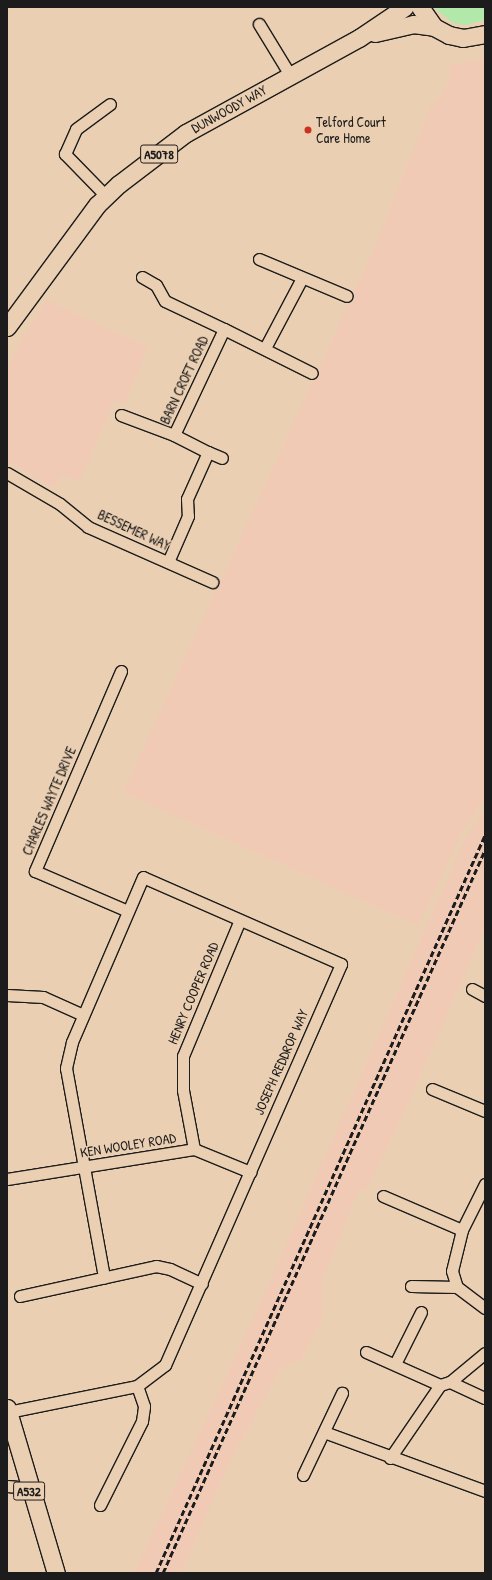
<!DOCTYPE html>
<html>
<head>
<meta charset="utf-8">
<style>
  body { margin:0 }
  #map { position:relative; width:492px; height:1580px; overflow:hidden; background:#ebcfb2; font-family:"Patrick Hand",sans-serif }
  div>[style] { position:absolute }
  .built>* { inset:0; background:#f0cab5 }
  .green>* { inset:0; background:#b2e8aa }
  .roads { filter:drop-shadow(1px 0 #1c1c1c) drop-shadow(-1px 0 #1c1c1c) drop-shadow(0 1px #1c1c1c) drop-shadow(0 -1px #1c1c1c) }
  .minor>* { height:11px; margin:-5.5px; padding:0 5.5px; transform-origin:5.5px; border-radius:5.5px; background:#ebcfb2 }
  .primary>* { height:17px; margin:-8.5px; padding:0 8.5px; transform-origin:8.5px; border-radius:8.5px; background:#ebcfb2 }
  .rail>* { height:3px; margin-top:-1.5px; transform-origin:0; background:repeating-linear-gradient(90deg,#1c1c1c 0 6px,transparent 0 9px) }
  .dots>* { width:11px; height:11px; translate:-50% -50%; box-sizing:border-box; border:2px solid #ebcfb2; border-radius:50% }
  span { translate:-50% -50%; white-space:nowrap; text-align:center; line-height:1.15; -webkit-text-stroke:3px #ebcfb2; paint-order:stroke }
  .shield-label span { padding:1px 3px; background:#ebcfb2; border:1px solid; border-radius:3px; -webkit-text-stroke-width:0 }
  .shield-label { font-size:13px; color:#1c1c1c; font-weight:700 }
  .street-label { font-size:14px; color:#1c1c1c }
  .poi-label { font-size:14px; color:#1c1c1c }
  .left { translate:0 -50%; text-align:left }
  .frame { position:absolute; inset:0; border:8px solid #1c1c1c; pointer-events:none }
</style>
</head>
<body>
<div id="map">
  <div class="built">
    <i style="clip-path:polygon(485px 58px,485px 799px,462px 832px,418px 926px,123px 792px,374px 249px,429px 110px,449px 84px,450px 65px)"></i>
    <i style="clip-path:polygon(46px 300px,148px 347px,124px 405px,114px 400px,79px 483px,62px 474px,53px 488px,7px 460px,7px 366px)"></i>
    <i style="clip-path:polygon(485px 808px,485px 926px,408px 1104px,366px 1191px,359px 1190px,322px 1280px,322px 1319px,301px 1359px,281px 1368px,226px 1469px,181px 1573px,134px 1573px,259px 1306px,465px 839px)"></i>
  </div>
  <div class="green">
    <i style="clip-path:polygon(433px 7px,485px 7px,485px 20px,466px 25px,453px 23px)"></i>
  </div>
  <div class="roads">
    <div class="minor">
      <i style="left:259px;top:24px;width:60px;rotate:58.7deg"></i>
      <i style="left:106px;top:196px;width:59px;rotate:-134.3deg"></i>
      <i style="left:65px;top:154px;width:27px;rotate:-66deg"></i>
      <i style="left:76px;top:129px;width:42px;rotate:-36.3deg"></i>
      <i style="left:259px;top:259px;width:95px;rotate:22.8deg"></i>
      <i style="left:142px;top:277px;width:16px;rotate:30deg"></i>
      <i style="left:156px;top:285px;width:18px;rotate:61deg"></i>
      <i style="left:165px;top:301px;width:65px;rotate:25.4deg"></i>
      <i style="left:224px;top:329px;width:117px;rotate:115.3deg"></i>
      <i style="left:174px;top:435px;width:38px;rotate:27deg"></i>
      <i style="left:208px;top:452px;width:51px;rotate:114.1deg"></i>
      <i style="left:187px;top:499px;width:17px;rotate:87deg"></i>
      <i style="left:188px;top:516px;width:50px;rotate:113.5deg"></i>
      <i style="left:224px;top:329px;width:98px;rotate:26.6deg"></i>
      <i style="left:265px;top:348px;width:79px;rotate:-62.1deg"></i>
      <i style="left:121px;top:415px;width:57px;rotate:20.7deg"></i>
      <i style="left:208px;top:452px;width:15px;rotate:23deg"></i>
      <i style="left:7px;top:473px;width:61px;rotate:30.3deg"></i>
      <i style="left:60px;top:504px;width:36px;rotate:39deg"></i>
      <i style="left:88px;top:527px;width:136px;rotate:23.9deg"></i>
      <i style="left:121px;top:671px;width:218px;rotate:113.3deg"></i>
      <i style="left:35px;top:871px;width:101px;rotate:23.3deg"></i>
      <i style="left:472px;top:989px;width:15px;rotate:28deg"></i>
      <i style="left:7px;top:995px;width:36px;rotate:3deg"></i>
      <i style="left:43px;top:997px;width:44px;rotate:24.2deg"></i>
      <i style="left:432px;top:1089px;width:57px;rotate:22.5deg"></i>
      <i style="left:194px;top:1149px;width:60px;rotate:-100.6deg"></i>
      <i style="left:183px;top:1090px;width:34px;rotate:-90deg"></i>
      <i style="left:183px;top:1056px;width:147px;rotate:-67.3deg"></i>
      <i style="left:7px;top:1179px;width:189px;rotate:-9.1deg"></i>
      <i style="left:194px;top:1149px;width:61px;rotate:22.3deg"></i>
      <i style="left:485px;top:1184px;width:51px;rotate:116.6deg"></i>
      <i style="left:462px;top:1230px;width:42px;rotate:103.7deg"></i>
      <i style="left:452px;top:1271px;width:17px;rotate:73deg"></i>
      <i style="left:457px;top:1287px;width:35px;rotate:37deg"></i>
      <i style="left:383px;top:1196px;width:86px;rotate:23.3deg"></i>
      <i style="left:411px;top:1286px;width:46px;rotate:1.2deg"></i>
      <i style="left:20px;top:1296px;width:139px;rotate:-12.4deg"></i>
      <i style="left:156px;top:1266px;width:14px;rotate:12deg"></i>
      <i style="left:170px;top:1269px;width:35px;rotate:25deg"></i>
      <i style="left:366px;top:1352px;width:81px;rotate:24deg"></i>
      <i style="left:395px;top:1364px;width:58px;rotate:-63.4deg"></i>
      <i style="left:450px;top:1382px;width:38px;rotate:25deg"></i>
      <i style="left:8px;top:1412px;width:132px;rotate:-11.4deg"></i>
      <i style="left:137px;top:1386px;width:35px;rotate:-37deg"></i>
      <i style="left:165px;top:1365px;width:438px;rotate:-66.3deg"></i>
      <i style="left:341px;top:964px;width:216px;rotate:-156.3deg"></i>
      <i style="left:143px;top:877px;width:180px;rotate:113.3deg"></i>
      <i style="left:72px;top:1042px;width:27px;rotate:103deg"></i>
      <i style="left:66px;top:1068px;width:213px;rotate:79.7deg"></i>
      <i style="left:324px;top:1432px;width:171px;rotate:20.1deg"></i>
      <i style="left:390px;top:1458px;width:88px;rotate:-55.6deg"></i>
      <i style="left:440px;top:1385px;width:10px;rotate:-17deg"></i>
      <i style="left:450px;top:1382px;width:45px;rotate:-39.6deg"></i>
      <i style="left:303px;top:1475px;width:91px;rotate:-64.6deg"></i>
      <i style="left:7px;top:1486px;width:21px;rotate:5deg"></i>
      <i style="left:100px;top:1505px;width:94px;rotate:-63.4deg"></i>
      <i style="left:142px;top:1421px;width:15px;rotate:-82deg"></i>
      <i style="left:144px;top:1406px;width:21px;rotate:-109deg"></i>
    </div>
    <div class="primary">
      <i style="left:420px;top:7px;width:24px;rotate:55deg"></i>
      <i style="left:434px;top:27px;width:17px;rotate:28deg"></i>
      <i style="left:449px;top:35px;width:14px;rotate:12deg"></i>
      <i style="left:463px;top:38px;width:22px;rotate:-10deg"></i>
      <i style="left:375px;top:33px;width:39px;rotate:-13deg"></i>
      <i style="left:413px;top:24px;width:21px;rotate:8deg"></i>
      <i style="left:7px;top:327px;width:152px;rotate:-53.6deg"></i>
      <i style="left:97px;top:205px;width:30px;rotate:-44deg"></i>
      <i style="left:119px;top:184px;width:84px;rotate:-37.3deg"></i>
      <i style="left:186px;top:133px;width:197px;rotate:-28.8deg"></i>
      <i style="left:359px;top:38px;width:55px;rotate:-34deg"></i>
      <i style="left:7px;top:1408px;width:172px;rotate:73.5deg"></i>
    </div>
  </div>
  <div class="rail">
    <i style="left:156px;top:1573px;width:808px;rotate:-65.97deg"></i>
    <i style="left:163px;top:1573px;width:791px;rotate:-65.99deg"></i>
  </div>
  <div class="dots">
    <i style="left:308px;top:130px;background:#c8321e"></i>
  </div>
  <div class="shield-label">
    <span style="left:159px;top:154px">A5078</span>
    <span style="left:29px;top:1491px">A532</span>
  </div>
  <div class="street-label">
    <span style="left:229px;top:109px;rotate:-29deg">DUNWOODY WAY</span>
    <span style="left:184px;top:380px;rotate:-65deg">BARN CROFT ROAD</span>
    <span style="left:134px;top:530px;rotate:25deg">BESSEMER WAY</span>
    <span style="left:49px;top:801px;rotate:-67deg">CHARLES WAYTE DRIVE</span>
    <span style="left:193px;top:993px;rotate:-67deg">HENRY COOPER ROAD</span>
    <span style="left:281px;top:1062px;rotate:-66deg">JOSEPH REDDROP WAY</span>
    <span style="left:128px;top:1145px;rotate:-9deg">KEN WOOLEY ROAD</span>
  </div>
  <div class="poi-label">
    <span class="left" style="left:316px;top:130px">Telford Court<br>Care Home</span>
  </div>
  <div class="frame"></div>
</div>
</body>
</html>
